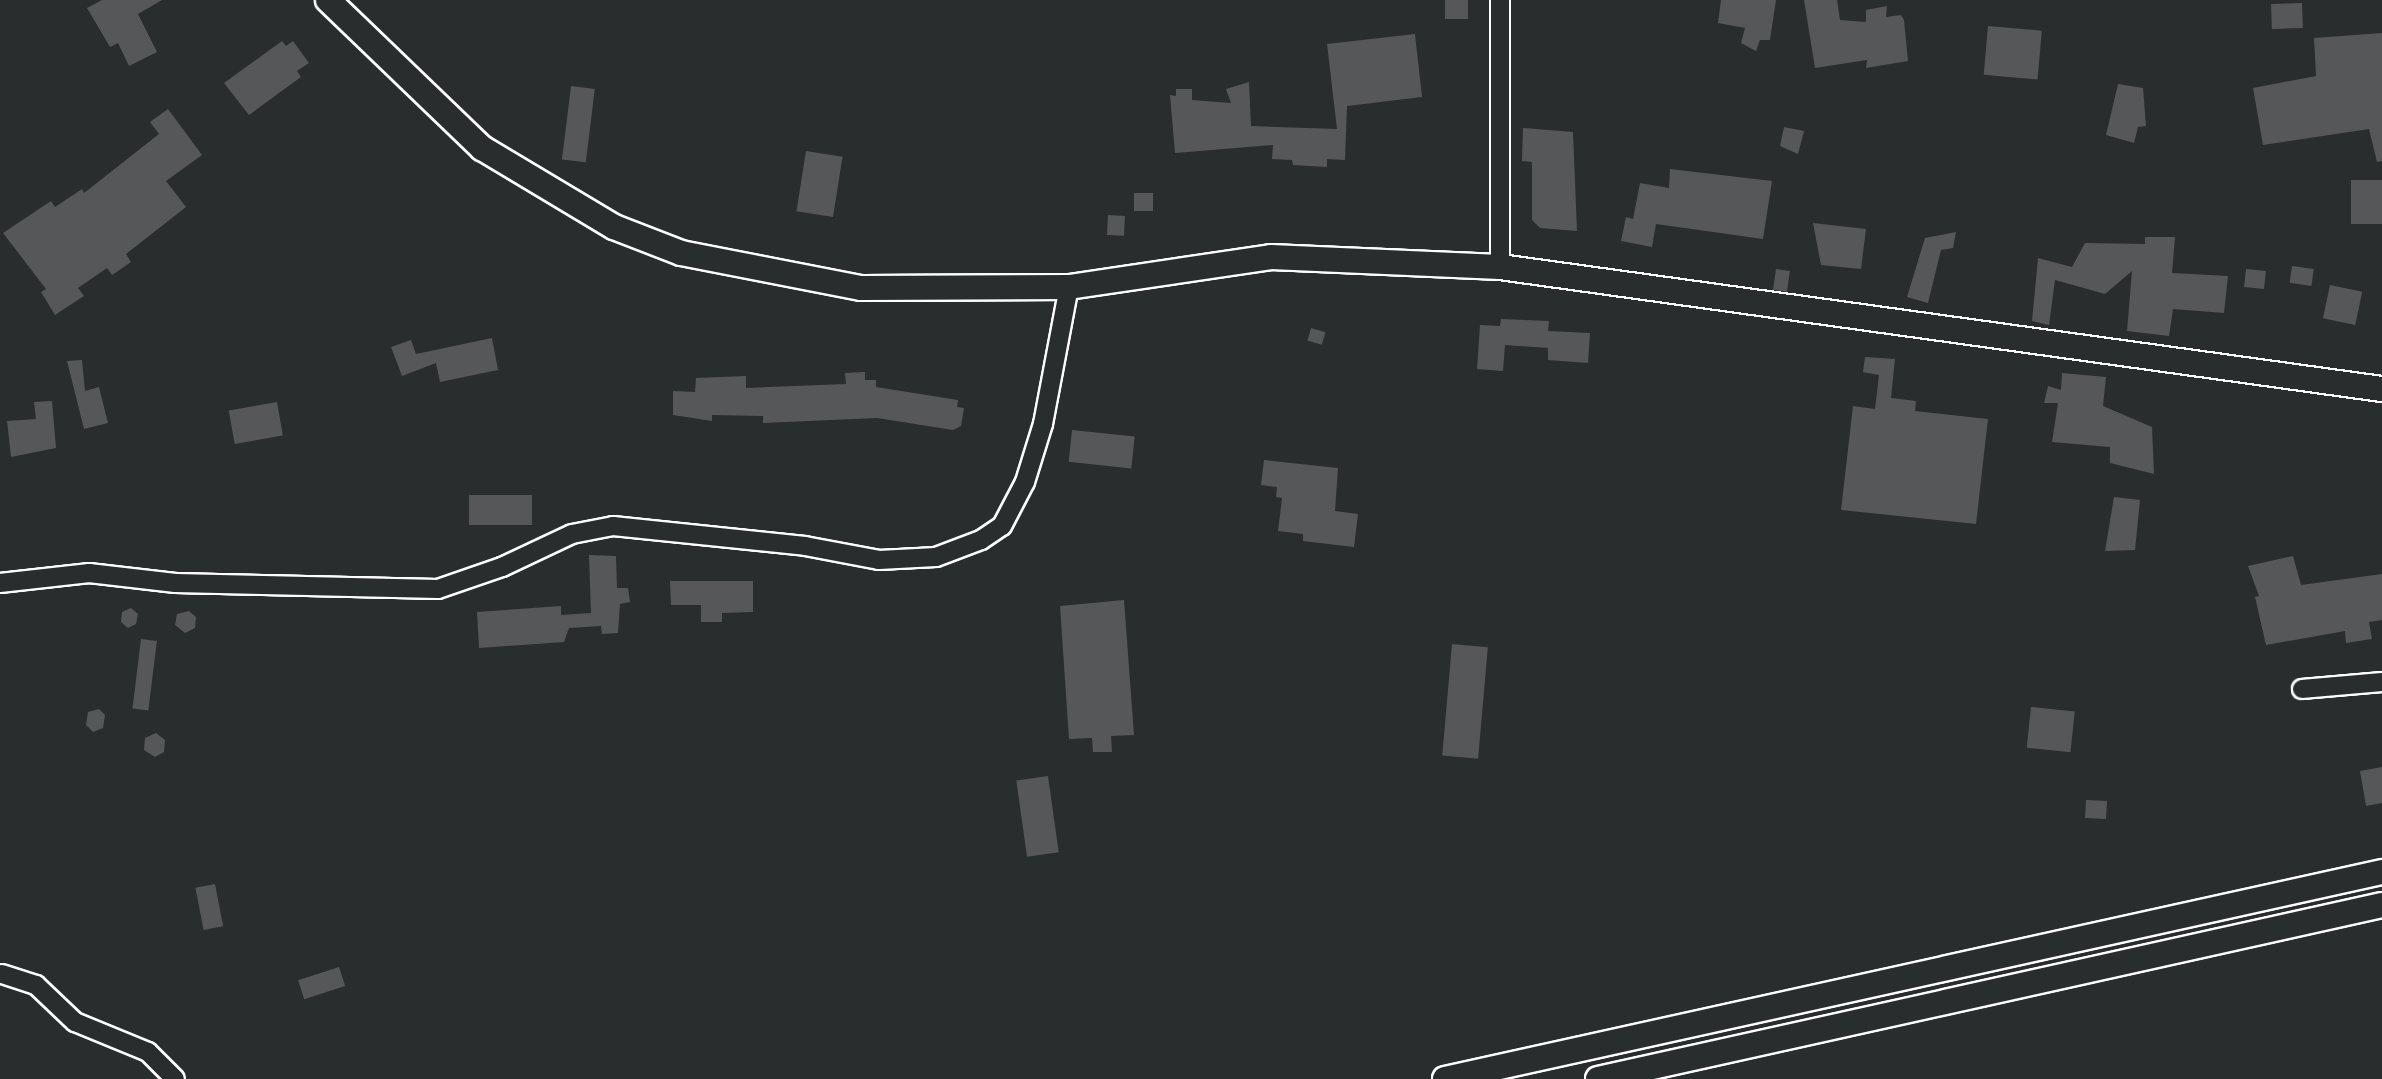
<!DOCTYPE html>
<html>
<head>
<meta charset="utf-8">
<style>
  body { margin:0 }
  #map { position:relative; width:2382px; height:1079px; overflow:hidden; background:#2a2d2e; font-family:Dekko,sans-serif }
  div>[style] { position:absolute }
  .building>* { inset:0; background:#555758; transform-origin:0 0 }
  .roads { filter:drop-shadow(2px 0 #fff) drop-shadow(-2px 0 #fff) drop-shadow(0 2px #fff) drop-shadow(0 -2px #fff) }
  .street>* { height:18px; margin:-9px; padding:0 9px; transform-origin:9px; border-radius:9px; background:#2a2d2e }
  .secondary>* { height:24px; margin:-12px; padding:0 12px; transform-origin:12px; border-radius:12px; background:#2a2d2e }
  span { translate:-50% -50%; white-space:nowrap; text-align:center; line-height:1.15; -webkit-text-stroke:7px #2a2d2e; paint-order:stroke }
</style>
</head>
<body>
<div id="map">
  <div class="building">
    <i style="clip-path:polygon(102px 0,162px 0,138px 14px,157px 52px,129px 66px,118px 43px,110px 47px,87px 8px)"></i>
    <i style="left:1445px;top:0;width:23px;height:19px"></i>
    <i style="clip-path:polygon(1721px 0,1776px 0,1770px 40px,1760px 40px,1756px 51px,1741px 43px,1745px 28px,1718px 23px)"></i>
    <i style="clip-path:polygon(1804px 0,1837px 0,1840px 20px,1866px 22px,1866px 10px,1887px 6px,1886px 17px,1901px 15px,1904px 20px,1908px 61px,1866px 68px,1867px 60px,1815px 68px)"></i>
    <i style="left:2302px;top:3px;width:25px;height:31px;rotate:88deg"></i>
    <i style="left:1988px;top:26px;width:54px;height:49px;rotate:5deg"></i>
    <i style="clip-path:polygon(2382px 33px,2382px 161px,2377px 162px,2369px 129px,2263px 145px,2253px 88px,2316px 76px,2314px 38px)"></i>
    <i style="clip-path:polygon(1415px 34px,1422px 97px,1347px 106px,1345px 160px,1327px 159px,1327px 167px,1293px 165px,1292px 160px,1272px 159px,1273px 145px,1175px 153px,1170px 95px,1176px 96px,1176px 89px,1192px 89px,1192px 100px,1231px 103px,1226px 89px,1249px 82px,1251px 126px,1337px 129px,1327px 44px)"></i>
    <i style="clip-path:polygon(282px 41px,286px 46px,293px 41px,309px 63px,297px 71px,301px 77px,249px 115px,224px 83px)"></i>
    <i style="clip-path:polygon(2118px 84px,2143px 88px,2146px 126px,2138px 127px,2134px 143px,2106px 135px)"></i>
    <i style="left:571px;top:86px;width:24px;height:74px;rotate:7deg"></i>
    <i style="clip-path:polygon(168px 109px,202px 155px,166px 181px,186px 207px,126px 254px,131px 262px,112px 275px,107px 268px,78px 288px,84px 296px,55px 315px,41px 292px,46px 289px,3px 233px,51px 201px,55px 207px,82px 189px,84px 193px,159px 134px,150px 122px)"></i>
    <i style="clip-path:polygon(1784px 127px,1804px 131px,1798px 154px,1780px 146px)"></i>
    <i style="clip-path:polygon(1523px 128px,1573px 132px,1577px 231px,1540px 228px,1532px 220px,1532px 162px,1522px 161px)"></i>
    <i style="left:806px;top:151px;width:37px;height:61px;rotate:9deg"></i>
    <i style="clip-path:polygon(1670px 169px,1772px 181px,1763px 239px,1656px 224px,1652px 247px,1621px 241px,1626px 217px,1633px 219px,1640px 183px,1669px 188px)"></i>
    <i style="left:2382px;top:180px;width:44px;height:31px;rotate:90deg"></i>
    <i style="left:1134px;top:193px;width:19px;height:18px"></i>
    <i style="left:1108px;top:215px;width:17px;height:20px;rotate:3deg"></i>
    <i style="clip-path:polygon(1813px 223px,1866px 229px,1861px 269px,1821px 265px)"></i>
    <i style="clip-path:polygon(1956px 232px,1953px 248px,1941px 250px,1928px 303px,1907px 297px,1925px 238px)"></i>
    <i style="clip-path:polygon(2145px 237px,2175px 237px,2172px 273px,2228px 276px,2224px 313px,2173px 309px,2169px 336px,2127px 331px,2132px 271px,2105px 294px,2055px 280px,2049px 325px,2032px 321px,2038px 258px,2072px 267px,2085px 243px,2145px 244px)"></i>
    <i style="left:2292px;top:266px;width:22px;height:17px;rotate:8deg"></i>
    <i style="left:1776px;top:269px;width:14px;height:21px;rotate:8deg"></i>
    <i style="left:2246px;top:269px;width:20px;height:18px;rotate:6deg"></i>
    <i style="left:2330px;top:285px;width:33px;height:34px;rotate:12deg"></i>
    <i style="clip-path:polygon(1501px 319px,1549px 321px,1548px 331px,1590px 333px,1588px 363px,1548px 360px,1548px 348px,1505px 345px,1503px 371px,1477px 369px,1480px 325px,1500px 326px)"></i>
    <i style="left:1311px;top:328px;width:15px;height:13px;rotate:16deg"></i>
    <i style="clip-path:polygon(492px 338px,498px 370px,440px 382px,436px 363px,402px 376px,391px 347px,411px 340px,416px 354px)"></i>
    <i style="clip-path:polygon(1865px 357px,1895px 359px,1891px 398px,1916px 401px,1915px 411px,1988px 419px,1976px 524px,1841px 510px,1853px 406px,1875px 409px,1879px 375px,1863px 372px)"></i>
    <i style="clip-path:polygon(82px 360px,85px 391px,99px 387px,108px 423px,84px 429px,67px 361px)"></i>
    <i style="clip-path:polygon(865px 372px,865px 380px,876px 380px,876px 387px,958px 400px,957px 407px,964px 408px,961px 426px,953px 430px,877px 418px,763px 423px,763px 416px,712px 415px,712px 421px,673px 415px,673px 391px,695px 392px,696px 378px,746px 376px,746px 388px,846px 384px,845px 373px)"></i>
    <i style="clip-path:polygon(2062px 373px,2106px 377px,2103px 406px,2152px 427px,2154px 474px,2110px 463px,2110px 447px,2052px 442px,2058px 403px,2044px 403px,2048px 386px,2061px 390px)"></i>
    <i style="clip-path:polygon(52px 401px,56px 448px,11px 457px,7px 421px,36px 419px,34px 402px)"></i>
    <i style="left:277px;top:402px;width:34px;height:49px;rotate:80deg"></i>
    <i style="left:1072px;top:430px;width:63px;height:32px;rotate:6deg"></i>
    <i style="clip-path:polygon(1264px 460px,1338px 468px,1335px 511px,1358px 514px,1354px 547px,1303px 541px,1303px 534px,1278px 531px,1282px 498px,1276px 497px,1277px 487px,1261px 485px)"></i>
    <i style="left:469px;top:495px;width:63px;height:30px"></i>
    <i style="clip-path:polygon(2114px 497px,2140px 500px,2135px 550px,2105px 551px)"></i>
    <i style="clip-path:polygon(589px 555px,616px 556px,617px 588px,628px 588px,630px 602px,620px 604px,618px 633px,602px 634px,601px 626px,569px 628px,564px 642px,479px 648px,477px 612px,561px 606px,561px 615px,591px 613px)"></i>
    <i style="clip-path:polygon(2293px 556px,2301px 585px,2382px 574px,2382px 620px,2369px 622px,2372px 639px,2346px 643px,2345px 631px,2266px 645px,2255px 597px,2259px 596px,2248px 566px)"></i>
    <i style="clip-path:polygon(670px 581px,753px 581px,753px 612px,722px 613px,722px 622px,701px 622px,701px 605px,671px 605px)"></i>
    <i style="clip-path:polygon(1124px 600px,1134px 735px,1111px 736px,1112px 752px,1093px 752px,1092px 738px,1069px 739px,1060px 606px)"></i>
    <i style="clip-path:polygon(131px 608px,138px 614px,136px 624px,128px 628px,121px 622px,122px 612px)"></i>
    <i style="clip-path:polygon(189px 611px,196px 617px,195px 628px,185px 633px,175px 625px,177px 614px)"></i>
    <i style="left:141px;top:639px;width:16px;height:70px;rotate:7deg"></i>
    <i style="left:1452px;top:644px;width:36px;height:112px;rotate:5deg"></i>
    <i style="left:2031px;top:707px;width:44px;height:41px;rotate:6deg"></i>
    <i style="clip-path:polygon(99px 709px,105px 715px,103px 728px,93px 732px,86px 725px,88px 712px)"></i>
    <i style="clip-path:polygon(156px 733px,165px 740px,164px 752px,155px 757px,144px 750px,145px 738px)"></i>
    <i style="clip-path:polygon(2382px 767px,2382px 803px,2366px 806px,2360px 771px)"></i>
    <i style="left:1048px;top:776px;width:77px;height:32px;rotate:82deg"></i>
    <i style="left:2086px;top:800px;width:21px;height:18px;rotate:3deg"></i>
    <i style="left:215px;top:884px;width:43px;height:20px;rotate:79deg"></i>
    <i style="left:339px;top:967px;width:20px;height:43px;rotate:72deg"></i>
  </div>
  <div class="roads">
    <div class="street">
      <i style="left:1500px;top:267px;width:267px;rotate:-90deg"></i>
      <i style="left:0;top:583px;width:90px;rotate:-6.4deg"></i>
      <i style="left:89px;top:573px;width:87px;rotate:6.6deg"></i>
      <i style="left:175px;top:583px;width:263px;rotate:1.3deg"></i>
      <i style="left:438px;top:589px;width:68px;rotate:-19deg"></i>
      <i style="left:502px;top:567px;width:77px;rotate:-25.2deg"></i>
      <i style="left:572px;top:534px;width:42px;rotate:-11deg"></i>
      <i style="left:613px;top:526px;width:193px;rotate:5.9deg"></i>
      <i style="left:805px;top:546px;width:75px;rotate:10.7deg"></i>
      <i style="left:879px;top:560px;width:57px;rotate:-3deg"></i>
      <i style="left:936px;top:557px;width:48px;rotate:-20.7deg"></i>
      <i style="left:981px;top:540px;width:25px;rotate:-34deg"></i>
      <i style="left:1002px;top:526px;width:50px;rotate:-62.4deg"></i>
      <i style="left:1025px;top:482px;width:61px;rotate:-72.8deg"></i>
      <i style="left:1043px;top:424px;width:139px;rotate:-79.3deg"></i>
      <i style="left:2302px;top:689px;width:80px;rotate:-5deg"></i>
      <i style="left:2px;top:974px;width:36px;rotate:18deg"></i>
      <i style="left:36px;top:985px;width:54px;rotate:43.5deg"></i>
      <i style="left:75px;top:1022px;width:79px;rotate:22.3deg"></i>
      <i style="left:148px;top:1052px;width:38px;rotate:45deg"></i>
    </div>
    <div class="secondary">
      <i style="left:328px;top:0;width:214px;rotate:43.9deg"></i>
      <i style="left:482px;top:148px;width:154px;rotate:30.9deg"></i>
      <i style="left:614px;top:227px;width:72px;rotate:21.2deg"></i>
      <i style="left:681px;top:253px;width:183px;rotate:11deg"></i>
      <i style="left:861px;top:288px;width:208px;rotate:-0.3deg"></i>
      <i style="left:1069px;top:287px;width:204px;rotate:-8.4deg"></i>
      <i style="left:1271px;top:257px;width:229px;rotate:2.5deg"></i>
      <i style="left:1500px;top:267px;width:890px;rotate:7.88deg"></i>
      <i style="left:1445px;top:1079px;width:960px;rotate:-12.46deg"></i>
      <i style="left:1598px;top:1079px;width:803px;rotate:-12.51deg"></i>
    </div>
  </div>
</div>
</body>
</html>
